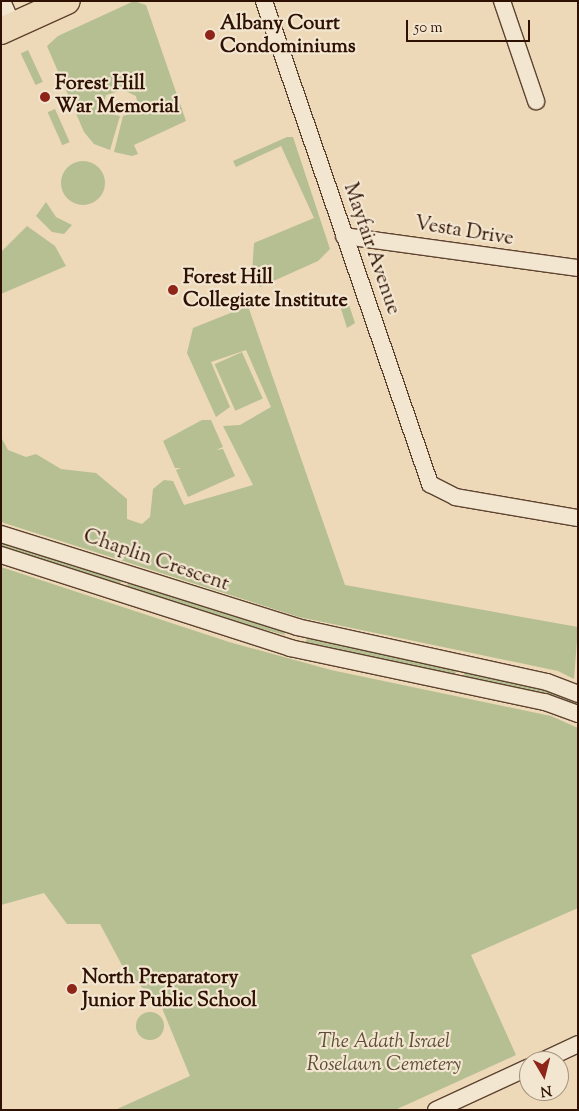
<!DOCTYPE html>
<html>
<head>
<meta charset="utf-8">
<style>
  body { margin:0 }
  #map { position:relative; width:579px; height:1111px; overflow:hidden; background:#edd8b8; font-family:"Sorts Mill Goudy",serif }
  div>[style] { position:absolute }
  .green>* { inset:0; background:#b5bf92; transform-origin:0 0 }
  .round { border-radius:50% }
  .roads { filter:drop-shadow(1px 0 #5e4330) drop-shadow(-1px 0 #5e4330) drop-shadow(0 1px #5e4330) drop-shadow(0 -1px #5e4330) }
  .street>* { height:16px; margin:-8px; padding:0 8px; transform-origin:8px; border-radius:8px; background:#f3e6d1 }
  .primary>* { height:26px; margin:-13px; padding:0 13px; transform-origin:13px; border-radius:13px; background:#edd8b8 }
  .dots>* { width:14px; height:14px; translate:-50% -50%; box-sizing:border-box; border:2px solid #f3e6d1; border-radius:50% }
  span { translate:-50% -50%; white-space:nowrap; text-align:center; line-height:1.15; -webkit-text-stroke:4.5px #f3e6d1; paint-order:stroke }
  .poi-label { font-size:20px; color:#2f1103; font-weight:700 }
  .left { translate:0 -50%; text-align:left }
  .street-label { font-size:20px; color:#2f1103 }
  .park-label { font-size:20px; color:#5e4e35; font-style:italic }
  .frame { position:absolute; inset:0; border:2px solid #2f1103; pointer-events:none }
  .north { position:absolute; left:519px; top:1051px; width:50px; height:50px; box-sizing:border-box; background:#f3e6d1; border:1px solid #a5917f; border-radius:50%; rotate:172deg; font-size:14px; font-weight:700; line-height:20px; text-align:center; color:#2f1103 }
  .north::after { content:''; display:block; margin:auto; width:18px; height:22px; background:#8f2418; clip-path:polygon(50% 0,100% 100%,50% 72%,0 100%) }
  .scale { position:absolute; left:406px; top:20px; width:124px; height:22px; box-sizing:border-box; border:2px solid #2f1103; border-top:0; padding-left:6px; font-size:15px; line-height:18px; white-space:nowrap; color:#2f1103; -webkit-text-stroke:4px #f3e6d1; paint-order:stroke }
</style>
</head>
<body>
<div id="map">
  <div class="green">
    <i style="clip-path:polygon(134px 1px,146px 5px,186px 121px,134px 145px,138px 154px,132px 156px,114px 152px,123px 116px,139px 111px,136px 96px,123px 90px,106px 95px,102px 112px,120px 116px,110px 150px,94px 144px,84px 132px,47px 46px,58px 36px)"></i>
    <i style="left:28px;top:50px;width:35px;height:8px;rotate:65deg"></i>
    <i style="left:55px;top:109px;width:36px;height:8px;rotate:66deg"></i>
    <i style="clip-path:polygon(287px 137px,293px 137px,330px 249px,318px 261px,260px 287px,252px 273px,254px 243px,314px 218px,281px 146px,236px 167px,233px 161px)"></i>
    <i class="round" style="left:61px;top:161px;width:44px;height:44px"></i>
    <i style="clip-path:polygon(46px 202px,56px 217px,72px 225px,64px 234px,52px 232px,36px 216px)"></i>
    <i style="clip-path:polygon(27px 226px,55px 246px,66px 266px,1px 294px,1px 252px)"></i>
    <i style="clip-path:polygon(346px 296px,355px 323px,347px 328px,338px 299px)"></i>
    <i style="clip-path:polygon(248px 306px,345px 585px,578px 627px,574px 679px,558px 671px,299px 617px,1px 522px,1px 437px,8px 450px,26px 457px,36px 454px,61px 469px,96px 473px,127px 499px,127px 519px,142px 524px,150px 517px,153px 489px,164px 480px,173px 481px,184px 505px,253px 485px,223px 426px,240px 425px,271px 407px,246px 350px,211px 362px,230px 407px,216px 417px,187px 353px,193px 328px)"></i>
    <i style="left:242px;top:352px;width:51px;height:30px;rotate:66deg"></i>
    <i style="clip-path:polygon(202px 420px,211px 420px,223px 447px,216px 450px,223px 449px,235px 476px,188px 497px,176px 470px,181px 468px,175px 468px,163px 441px)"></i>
    <i style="left:1px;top:540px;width:127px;height:9px;rotate:19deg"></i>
    <i style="clip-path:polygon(1px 567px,229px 642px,331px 670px,551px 716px,578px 728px,578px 908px,471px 955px,516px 1055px,395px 1110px,115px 1110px,190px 1076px,162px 1008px,124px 969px,100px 924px,67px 924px,44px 893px,1px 905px)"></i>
    <i style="clip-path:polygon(128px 583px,284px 631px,285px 635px,125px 592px)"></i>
    <i style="clip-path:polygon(308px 638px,456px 670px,455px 678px,304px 643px)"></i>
    <i style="clip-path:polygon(464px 672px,544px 688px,578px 700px,578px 709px,463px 680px)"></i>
    <i class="round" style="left:136px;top:1012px;width:28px;height:28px"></i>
  </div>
  <div class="roads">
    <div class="street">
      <i style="left:2px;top:1px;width:27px;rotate:66deg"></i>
      <i style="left:264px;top:1px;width:511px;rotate:71.03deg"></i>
      <i style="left:430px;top:484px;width:28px;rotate:27deg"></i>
      <i style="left:455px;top:497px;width:125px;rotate:9.7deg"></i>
      <i style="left:502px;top:1px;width:106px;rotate:71.2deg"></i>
      <i style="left:344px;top:236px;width:236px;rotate:7.8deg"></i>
      <i style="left:1px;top:534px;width:310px;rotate:17.4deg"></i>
      <i style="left:297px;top:627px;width:256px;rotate:12.4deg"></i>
      <i style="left:547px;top:682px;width:33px;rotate:21deg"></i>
      <i style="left:1px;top:555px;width:304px;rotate:17.8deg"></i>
      <i style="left:290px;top:648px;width:261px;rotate:12deg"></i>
      <i style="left:545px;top:702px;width:35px;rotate:20deg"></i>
      <i style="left:542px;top:1061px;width:40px;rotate:-25deg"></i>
      <i style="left:436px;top:1110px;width:102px;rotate:-24.8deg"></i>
    </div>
    <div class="primary">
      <i style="left:1px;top:31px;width:72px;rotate:-24.4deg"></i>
    </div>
  </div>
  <div class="dots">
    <i style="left:210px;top:35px;background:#8f2418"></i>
    <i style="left:45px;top:97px;background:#8f2418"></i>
    <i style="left:173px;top:290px;background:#8f2418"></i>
    <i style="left:72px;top:989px;background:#8f2418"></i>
  </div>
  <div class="poi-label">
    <span class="left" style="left:220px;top:36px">Albany Court<br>Condominiums</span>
    <span class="left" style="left:55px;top:96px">Forest Hill<br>War Memorial</span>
    <span class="left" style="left:183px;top:290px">Forest Hill<br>Collegiate Institute</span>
    <span class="left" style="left:82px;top:990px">North Preparatory<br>Junior Public School</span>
  </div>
  <div class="street-label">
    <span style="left:464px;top:232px;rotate:9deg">Vesta Drive</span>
    <span style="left:371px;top:249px;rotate:71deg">Mayfair Avenue</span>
    <span style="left:156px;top:561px;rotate:19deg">Chaplin Crescent</span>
  </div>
  <div class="park-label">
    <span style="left:384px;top:1054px">The Adath Israel<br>Roselawn Cemetery</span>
  </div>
  <div class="frame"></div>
  <div class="north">N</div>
  <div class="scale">50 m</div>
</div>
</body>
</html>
